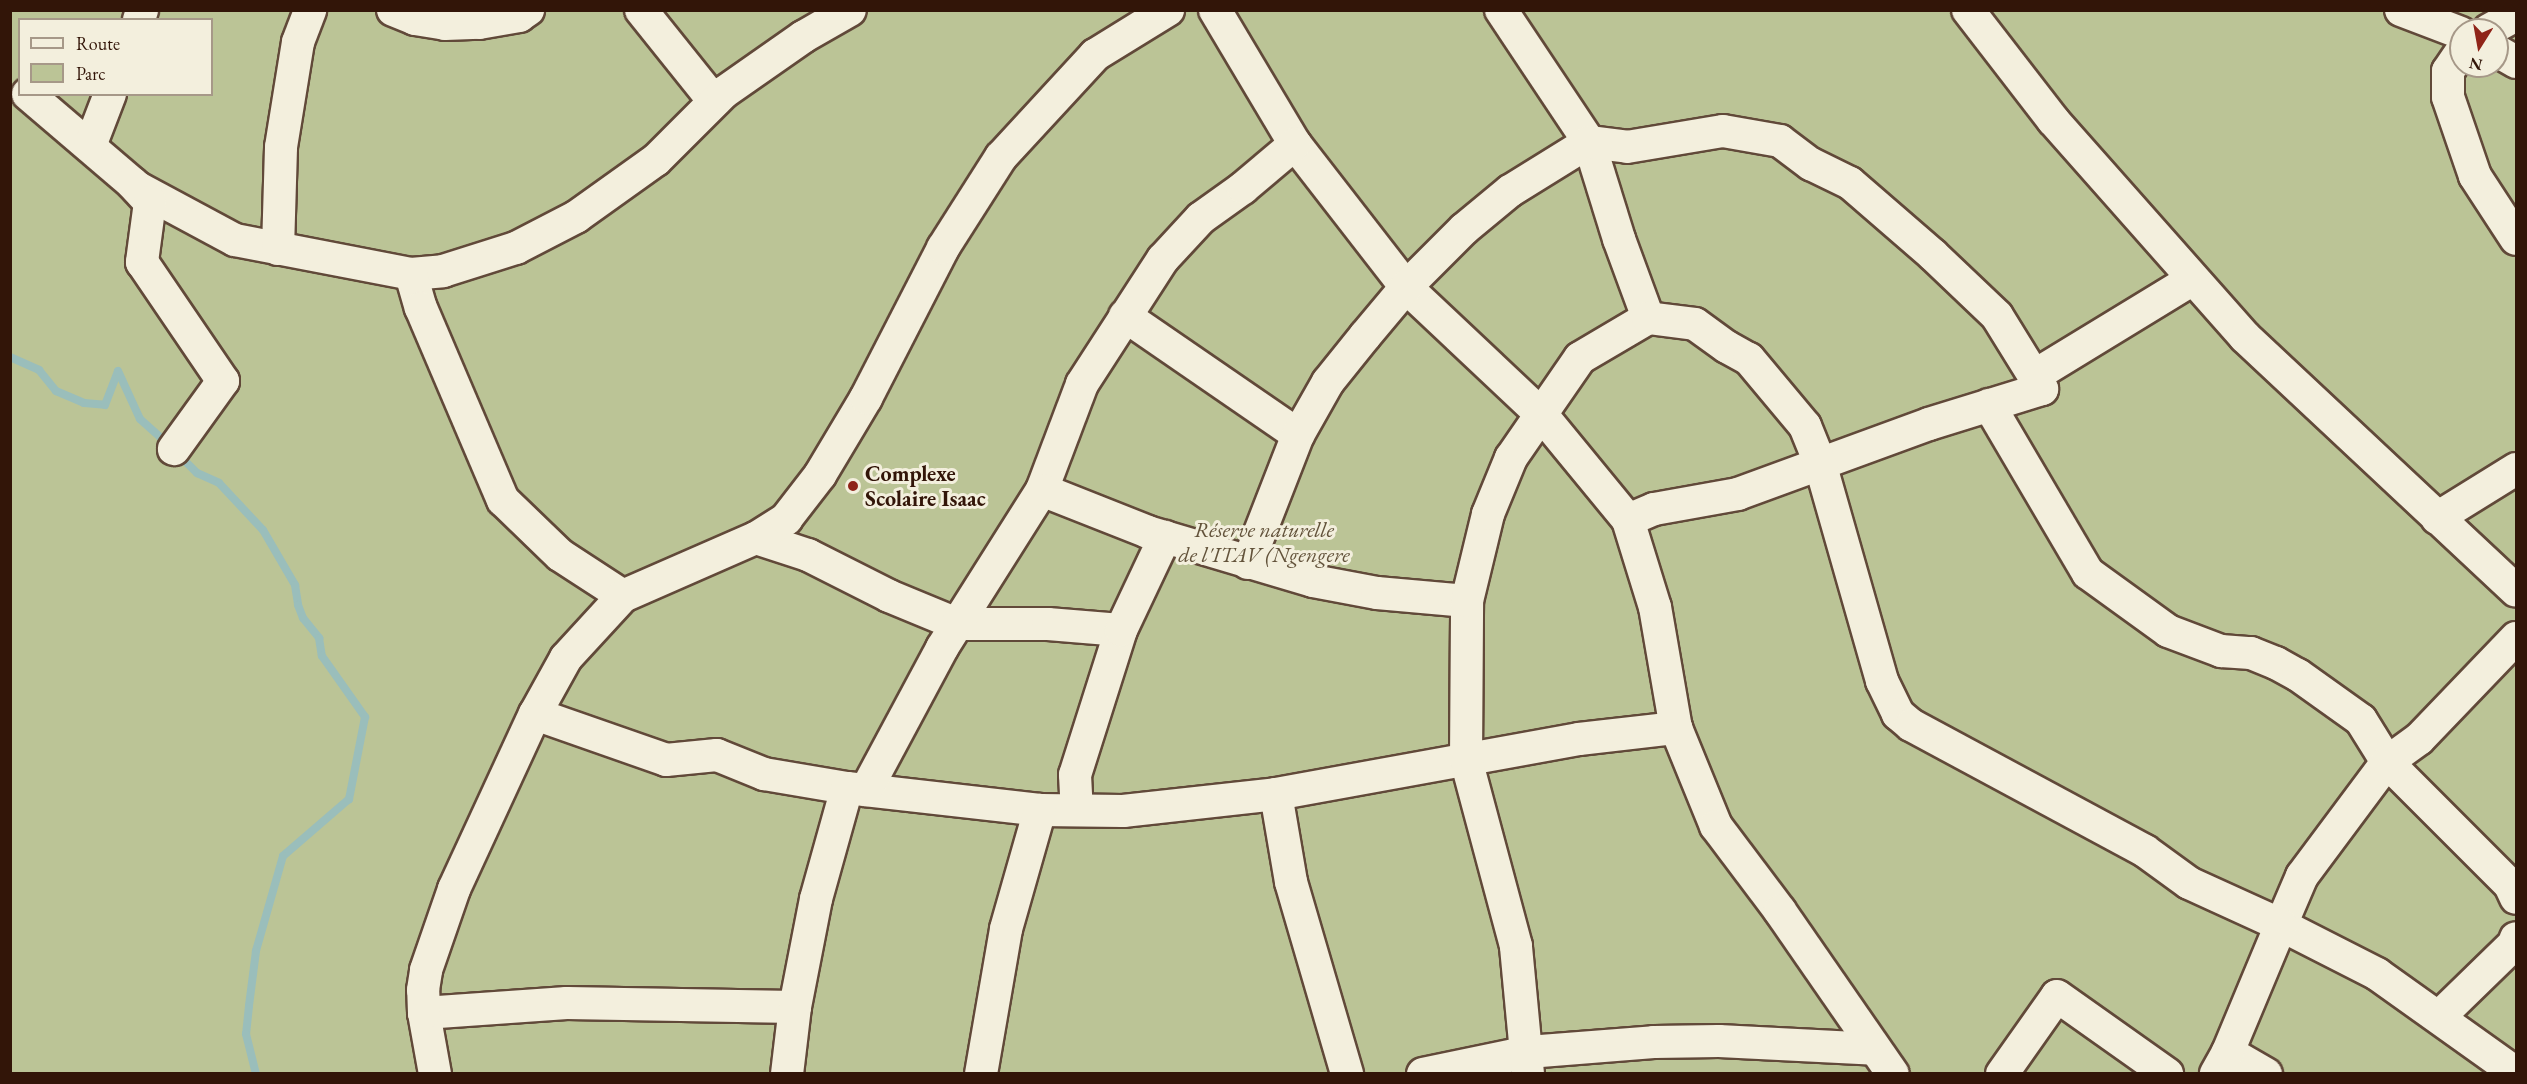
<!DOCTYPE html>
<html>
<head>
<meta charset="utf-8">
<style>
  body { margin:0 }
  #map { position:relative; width:2527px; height:1084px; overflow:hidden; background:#ede6cb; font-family:"EB Garamond",serif }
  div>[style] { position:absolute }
  .green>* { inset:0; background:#bbc496 }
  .stream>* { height:8px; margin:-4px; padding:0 4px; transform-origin:4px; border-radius:4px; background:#9abebb }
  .roads { filter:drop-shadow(2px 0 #614939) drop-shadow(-2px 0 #614939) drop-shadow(0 2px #614939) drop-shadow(0 -2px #614939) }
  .street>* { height:32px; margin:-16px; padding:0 16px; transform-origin:16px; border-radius:16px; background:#f3efdd }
  .dots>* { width:16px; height:16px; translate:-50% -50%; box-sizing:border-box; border:3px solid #f3efdd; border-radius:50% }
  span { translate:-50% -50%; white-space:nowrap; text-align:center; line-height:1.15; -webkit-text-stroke:6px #f3efdd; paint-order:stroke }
  .poi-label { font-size:22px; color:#321508; font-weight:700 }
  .left { translate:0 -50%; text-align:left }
  .park-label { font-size:22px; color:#62523a; font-style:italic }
  .frame { position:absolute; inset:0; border:12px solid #321508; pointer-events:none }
  .legend { position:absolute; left:18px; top:18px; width:195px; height:78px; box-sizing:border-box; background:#f3efdd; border:2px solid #a69888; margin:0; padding:8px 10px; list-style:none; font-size:18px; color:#321508 }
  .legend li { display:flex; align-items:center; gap:12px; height:30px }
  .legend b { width:30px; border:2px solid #a69888 }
  .north { position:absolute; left:2449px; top:18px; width:60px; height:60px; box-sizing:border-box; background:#f3efdd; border:2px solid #a69888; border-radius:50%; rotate:191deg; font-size:16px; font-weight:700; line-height:24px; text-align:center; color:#321508 }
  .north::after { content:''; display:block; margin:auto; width:21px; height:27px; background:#8f2418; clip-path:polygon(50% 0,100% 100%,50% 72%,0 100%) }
</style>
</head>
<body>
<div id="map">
  <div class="green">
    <i style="clip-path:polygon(evenodd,11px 11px,2516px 11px,2516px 1073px,11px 1073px,11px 11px,20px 20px,212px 20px,212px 94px,20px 94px,20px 20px,11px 11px,2461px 30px,2497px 30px,2497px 66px,2461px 66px,2461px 30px)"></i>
  </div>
  <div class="stream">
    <i style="left:10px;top:357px;width:32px;rotate:24deg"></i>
    <i style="left:39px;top:370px;width:27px;rotate:51deg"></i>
    <i style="left:56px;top:391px;width:30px;rotate:23deg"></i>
    <i style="left:84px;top:403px;width:21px;rotate:5deg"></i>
    <i style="left:105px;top:405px;width:36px;rotate:-69deg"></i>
    <i style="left:118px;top:371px;width:53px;rotate:65.4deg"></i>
    <i style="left:140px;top:419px;width:39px;rotate:42deg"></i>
    <i style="left:178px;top:454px;width:27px;rotate:45deg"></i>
    <i style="left:197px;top:473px;width:24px;rotate:24deg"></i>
    <i style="left:219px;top:483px;width:64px;rotate:46.9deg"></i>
    <i style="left:263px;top:530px;width:64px;rotate:59.8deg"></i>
    <i style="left:295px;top:585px;width:20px;rotate:81deg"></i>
    <i style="left:298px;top:605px;width:14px;rotate:69deg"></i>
    <i style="left:303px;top:618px;width:26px;rotate:51deg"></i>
    <i style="left:319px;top:638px;width:18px;rotate:81deg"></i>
    <i style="left:322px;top:656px;width:75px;rotate:54.8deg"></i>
    <i style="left:365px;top:717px;width:84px;rotate:101deg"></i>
    <i style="left:349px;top:799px;width:87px;rotate:139.2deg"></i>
    <i style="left:283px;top:856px;width:99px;rotate:105.9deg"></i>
    <i style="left:256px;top:951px;width:55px;rotate:97.3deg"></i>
    <i style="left:249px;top:1006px;width:28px;rotate:96deg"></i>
    <i style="left:246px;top:1034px;width:41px;rotate:76deg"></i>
  </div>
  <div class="roads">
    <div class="street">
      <i style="left:393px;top:10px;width:24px;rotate:22deg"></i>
      <i style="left:415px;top:19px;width:30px;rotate:9deg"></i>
      <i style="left:445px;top:24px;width:34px;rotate:-2deg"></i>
      <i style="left:479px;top:23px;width:41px;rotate:-9.9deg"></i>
      <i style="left:519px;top:16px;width:11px;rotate:-34deg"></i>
      <i style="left:641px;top:10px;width:117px;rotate:51.3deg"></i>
      <i style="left:1215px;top:10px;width:156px;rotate:59.2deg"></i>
      <i style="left:1295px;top:144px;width:181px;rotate:52.2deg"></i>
      <i style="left:1406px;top:287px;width:185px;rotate:43.3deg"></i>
      <i style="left:1541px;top:414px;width:137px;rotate:50.6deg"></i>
      <i style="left:1628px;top:520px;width:91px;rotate:72.8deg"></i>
      <i style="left:1655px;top:607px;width:123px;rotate:80.2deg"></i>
      <i style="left:1676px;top:728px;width:106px;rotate:67.8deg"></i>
      <i style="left:1716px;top:826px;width:106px;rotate:53deg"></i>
      <i style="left:1780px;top:911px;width:198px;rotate:55.3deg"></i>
      <i style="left:1501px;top:10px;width:159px;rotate:56.3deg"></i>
      <i style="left:1589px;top:142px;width:102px;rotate:72.8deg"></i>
      <i style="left:1619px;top:239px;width:84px;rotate:69.8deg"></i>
      <i style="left:1968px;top:10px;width:139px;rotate:52.3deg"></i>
      <i style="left:2053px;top:120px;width:290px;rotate:48.5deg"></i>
      <i style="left:2245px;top:337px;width:371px;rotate:43.1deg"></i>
      <i style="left:2401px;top:10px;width:64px;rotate:21deg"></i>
      <i style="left:139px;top:20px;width:10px;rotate:-73deg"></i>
      <i style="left:2489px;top:30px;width:31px;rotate:-29deg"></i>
      <i style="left:2497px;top:51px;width:22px;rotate:30deg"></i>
      <i style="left:2461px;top:52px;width:23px;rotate:124deg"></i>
      <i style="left:2448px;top:71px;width:26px;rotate:90deg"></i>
      <i style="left:2448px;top:97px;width:83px;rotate:71.1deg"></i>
      <i style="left:2475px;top:176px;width:75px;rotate:56.9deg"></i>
      <i style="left:28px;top:94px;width:145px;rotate:40.5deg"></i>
      <i style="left:138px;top:188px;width:110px;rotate:28.2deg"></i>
      <i style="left:235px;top:240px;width:179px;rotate:10.9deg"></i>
      <i style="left:411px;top:274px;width:32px;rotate:-5deg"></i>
      <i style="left:443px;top:271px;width:77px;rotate:-17.5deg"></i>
      <i style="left:516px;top:248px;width:68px;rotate:-27.3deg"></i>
      <i style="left:576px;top:217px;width:98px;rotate:-35.5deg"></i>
      <i style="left:656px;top:160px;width:95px;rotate:-45deg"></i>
      <i style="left:723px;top:93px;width:98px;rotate:-35deg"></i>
      <i style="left:803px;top:37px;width:54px;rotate:-29.9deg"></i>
      <i style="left:90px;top:146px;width:56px;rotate:-69deg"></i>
      <i style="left:132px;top:183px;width:26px;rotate:47deg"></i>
      <i style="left:150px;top:202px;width:61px;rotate:97.6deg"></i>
      <i style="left:142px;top:262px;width:144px;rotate:55.8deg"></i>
      <i style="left:223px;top:381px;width:84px;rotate:125.8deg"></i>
      <i style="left:278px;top:249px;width:102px;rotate:-88.3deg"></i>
      <i style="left:281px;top:147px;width:106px;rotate:-80.8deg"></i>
      <i style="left:298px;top:42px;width:34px;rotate:-69deg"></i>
      <i style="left:411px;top:274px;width:35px;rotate:74deg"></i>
      <i style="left:421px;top:308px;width:209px;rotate:66.9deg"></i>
      <i style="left:503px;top:500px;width:79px;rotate:44deg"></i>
      <i style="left:560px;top:555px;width:75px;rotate:33.1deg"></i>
      <i style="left:1125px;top:316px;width:210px;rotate:34.5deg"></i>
      <i style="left:2034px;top:376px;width:186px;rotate:-31.4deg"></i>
      <i style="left:1989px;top:405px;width:195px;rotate:59.5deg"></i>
      <i style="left:2088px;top:573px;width:99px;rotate:35.9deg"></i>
      <i style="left:2168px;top:631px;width:57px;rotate:20.7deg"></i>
      <i style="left:2221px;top:651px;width:30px;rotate:4deg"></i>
      <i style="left:2251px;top:653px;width:27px;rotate:22deg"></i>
      <i style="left:2276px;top:663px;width:25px;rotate:29deg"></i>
      <i style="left:2298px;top:675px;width:77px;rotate:35.5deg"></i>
      <i style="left:2361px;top:720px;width:49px;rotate:58.2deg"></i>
      <i style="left:2387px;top:762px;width:174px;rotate:45deg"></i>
      <i style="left:2510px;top:885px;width:14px;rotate:65deg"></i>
      <i style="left:1042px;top:490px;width:113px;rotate:-69.3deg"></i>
      <i style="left:1082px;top:384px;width:149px;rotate:-57.1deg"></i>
      <i style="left:1163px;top:259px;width:56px;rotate:-47.2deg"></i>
      <i style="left:1201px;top:218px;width:52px;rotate:-35.5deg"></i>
      <i style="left:1243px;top:188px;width:68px;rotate:-40.2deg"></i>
      <i style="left:2437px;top:518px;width:93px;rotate:-31.8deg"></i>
      <i style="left:756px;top:538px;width:55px;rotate:18.1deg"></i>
      <i style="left:808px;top:555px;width:91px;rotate:26.8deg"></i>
      <i style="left:889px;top:596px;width:74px;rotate:22.4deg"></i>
      <i style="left:957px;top:624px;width:91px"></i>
      <i style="left:1048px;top:624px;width:73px;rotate:4.7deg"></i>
      <i style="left:1121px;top:630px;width:152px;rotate:107.6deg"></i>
      <i style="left:1075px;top:775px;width:35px;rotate:87deg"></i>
      <i style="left:1248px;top:563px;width:137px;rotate:-68.7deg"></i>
      <i style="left:1298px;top:435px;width:61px;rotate:-60.5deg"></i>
      <i style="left:1328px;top:382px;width:59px;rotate:-51.2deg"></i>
      <i style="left:1365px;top:336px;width:64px;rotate:-50.1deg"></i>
      <i style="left:1406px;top:287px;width:82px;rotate:-45deg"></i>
      <i style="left:1464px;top:229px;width:60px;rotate:-39.6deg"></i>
      <i style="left:1510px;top:191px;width:93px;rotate:-31.8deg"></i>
      <i style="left:1589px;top:142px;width:38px;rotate:7deg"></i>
      <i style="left:1627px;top:147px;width:97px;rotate:-9.5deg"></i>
      <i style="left:1723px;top:131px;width:58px;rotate:10deg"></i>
      <i style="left:1780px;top:141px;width:39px;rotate:37deg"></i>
      <i style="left:1811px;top:164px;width:43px;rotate:26deg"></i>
      <i style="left:1850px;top:183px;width:110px;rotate:40.9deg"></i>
      <i style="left:1933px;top:255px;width:88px;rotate:43.6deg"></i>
      <i style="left:1997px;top:316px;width:86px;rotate:58.3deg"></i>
      <i style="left:2042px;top:389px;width:118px;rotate:162.8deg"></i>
      <i style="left:1929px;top:424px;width:203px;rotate:159.9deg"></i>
      <i style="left:1738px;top:494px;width:85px;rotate:169.9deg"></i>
      <i style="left:1654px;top:509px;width:28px;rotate:157deg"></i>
      <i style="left:1121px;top:630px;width:103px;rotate:-64.7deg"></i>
      <i style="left:2516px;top:638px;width:140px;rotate:133.8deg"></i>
      <i style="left:2419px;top:739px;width:39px;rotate:144deg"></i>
      <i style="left:2387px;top:762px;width:142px;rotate:126.7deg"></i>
      <i style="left:2302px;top:876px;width:53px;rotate:113.2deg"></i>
      <i style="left:2281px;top:925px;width:108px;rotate:27deg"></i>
      <i style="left:2377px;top:974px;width:171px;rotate:35.5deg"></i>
      <i style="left:535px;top:714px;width:139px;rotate:19.3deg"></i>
      <i style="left:666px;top:760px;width:51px;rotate:-5.6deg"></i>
      <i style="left:717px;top:755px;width:51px;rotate:22deg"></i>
      <i style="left:764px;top:774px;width:84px;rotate:9.6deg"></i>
      <i style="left:847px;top:788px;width:194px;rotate:6.5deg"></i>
      <i style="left:1040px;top:810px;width:83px;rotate:0.7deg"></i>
      <i style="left:1123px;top:811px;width:154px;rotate:-6.3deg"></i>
      <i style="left:1276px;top:794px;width:308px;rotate:-10.3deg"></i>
      <i style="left:1579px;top:739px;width:98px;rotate:-6.5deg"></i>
      <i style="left:866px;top:790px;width:161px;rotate:-61.8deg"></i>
      <i style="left:942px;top:648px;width:187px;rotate:-57.7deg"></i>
      <i style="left:1042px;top:490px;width:114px;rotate:21.6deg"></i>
      <i style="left:1148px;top:532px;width:172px;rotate:16.5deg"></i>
      <i style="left:1313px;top:581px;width:65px;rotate:10.6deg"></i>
      <i style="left:1377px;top:593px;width:90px;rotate:5.1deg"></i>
      <i style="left:1276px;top:794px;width:89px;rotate:80.3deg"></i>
      <i style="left:1291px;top:882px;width:200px;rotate:73.7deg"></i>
      <i style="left:424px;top:1013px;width:143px;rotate:-4deg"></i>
      <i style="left:567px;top:1003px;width:228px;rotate:1deg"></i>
      <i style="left:2439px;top:1017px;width:105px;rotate:-44.2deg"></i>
      <i style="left:2514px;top:944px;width:6px;rotate:-72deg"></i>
      <i style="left:2228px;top:1052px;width:44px;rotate:30.1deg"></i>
      <i style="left:435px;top:1074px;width:62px;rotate:-100.2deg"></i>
      <i style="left:424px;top:1013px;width:23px;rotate:-92deg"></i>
      <i style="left:423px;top:990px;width:20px;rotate:-81deg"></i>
      <i style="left:426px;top:970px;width:86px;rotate:-70.9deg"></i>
      <i style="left:454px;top:889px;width:193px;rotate:-65.2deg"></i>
      <i style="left:535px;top:714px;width:64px;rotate:-61deg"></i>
      <i style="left:566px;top:658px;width:84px;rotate:-47.4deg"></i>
      <i style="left:623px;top:596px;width:145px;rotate:-23.6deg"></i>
      <i style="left:756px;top:538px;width:36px;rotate:-32deg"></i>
      <i style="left:786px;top:519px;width:56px;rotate:-52.3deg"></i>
      <i style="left:820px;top:475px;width:90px;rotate:-59.1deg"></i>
      <i style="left:866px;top:398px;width:169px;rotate:-62.8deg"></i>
      <i style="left:943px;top:248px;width:108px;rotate:-57.5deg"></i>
      <i style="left:1001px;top:157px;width:139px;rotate:-47.3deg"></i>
      <i style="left:1095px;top:55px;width:86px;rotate:-31.7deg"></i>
      <i style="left:787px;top:1074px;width:67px;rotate:-83.2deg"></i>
      <i style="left:795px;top:1007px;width:110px;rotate:-79deg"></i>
      <i style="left:816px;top:899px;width:115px;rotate:-74.4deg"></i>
      <i style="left:981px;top:1074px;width:147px;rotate:-80.2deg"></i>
      <i style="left:1006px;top:929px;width:124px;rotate:-74.1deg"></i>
      <i style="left:1423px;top:1074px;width:107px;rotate:-11.8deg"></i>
      <i style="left:1528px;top:1052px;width:126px;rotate:-4.5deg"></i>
      <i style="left:1654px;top:1042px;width:65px;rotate:-0.9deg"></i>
      <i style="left:1719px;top:1041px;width:156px;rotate:2.9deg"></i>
      <i style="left:1528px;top:1074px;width:129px;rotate:-95.4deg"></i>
      <i style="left:1516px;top:946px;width:194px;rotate:-105deg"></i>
      <i style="left:1466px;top:759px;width:158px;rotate:-89.6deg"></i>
      <i style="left:1467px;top:601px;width:89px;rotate:-76.4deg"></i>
      <i style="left:1488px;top:514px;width:61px;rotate:-67.7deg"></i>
      <i style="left:1511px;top:458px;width:121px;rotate:-55.4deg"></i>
      <i style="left:1580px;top:358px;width:79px;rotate:-30.5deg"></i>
      <i style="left:1648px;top:318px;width:47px;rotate:7.3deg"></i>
      <i style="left:1695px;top:324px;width:39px;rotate:36deg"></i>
      <i style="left:1727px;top:347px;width:25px;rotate:29deg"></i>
      <i style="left:1749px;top:359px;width:87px;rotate:50.1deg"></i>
      <i style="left:1805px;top:426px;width:40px;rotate:68deg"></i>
      <i style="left:1820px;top:463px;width:227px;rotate:74.1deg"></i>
      <i style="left:1882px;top:681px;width:37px;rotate:64deg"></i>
      <i style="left:1898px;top:714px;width:17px;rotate:40deg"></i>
      <i style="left:1911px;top:725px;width:266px;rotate:28.3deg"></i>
      <i style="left:2145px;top:851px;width:54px;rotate:36deg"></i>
      <i style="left:2189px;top:883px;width:101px;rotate:24.5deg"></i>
      <i style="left:2281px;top:925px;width:138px;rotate:112.7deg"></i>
      <i style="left:2228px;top:1052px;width:25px;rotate:119deg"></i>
      <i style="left:2002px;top:1074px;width:95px;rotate:-54.8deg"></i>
      <i style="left:2057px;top:996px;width:135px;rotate:35.3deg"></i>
    </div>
  </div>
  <div class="dots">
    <i style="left:853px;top:486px;background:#8f2418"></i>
  </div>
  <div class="poi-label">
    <span class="left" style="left:865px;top:486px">Complexe<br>Scolaire Isaac</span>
  </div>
  <div class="park-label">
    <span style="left:1264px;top:542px">Réserve naturelle<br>de l'ITAV (Ngengere</span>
  </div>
  <div class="frame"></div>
  <ul class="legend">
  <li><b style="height:8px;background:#f3efdd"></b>Route</li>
  <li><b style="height:16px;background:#bbc496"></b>Parc</li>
  </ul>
  <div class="north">N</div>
</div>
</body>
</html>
